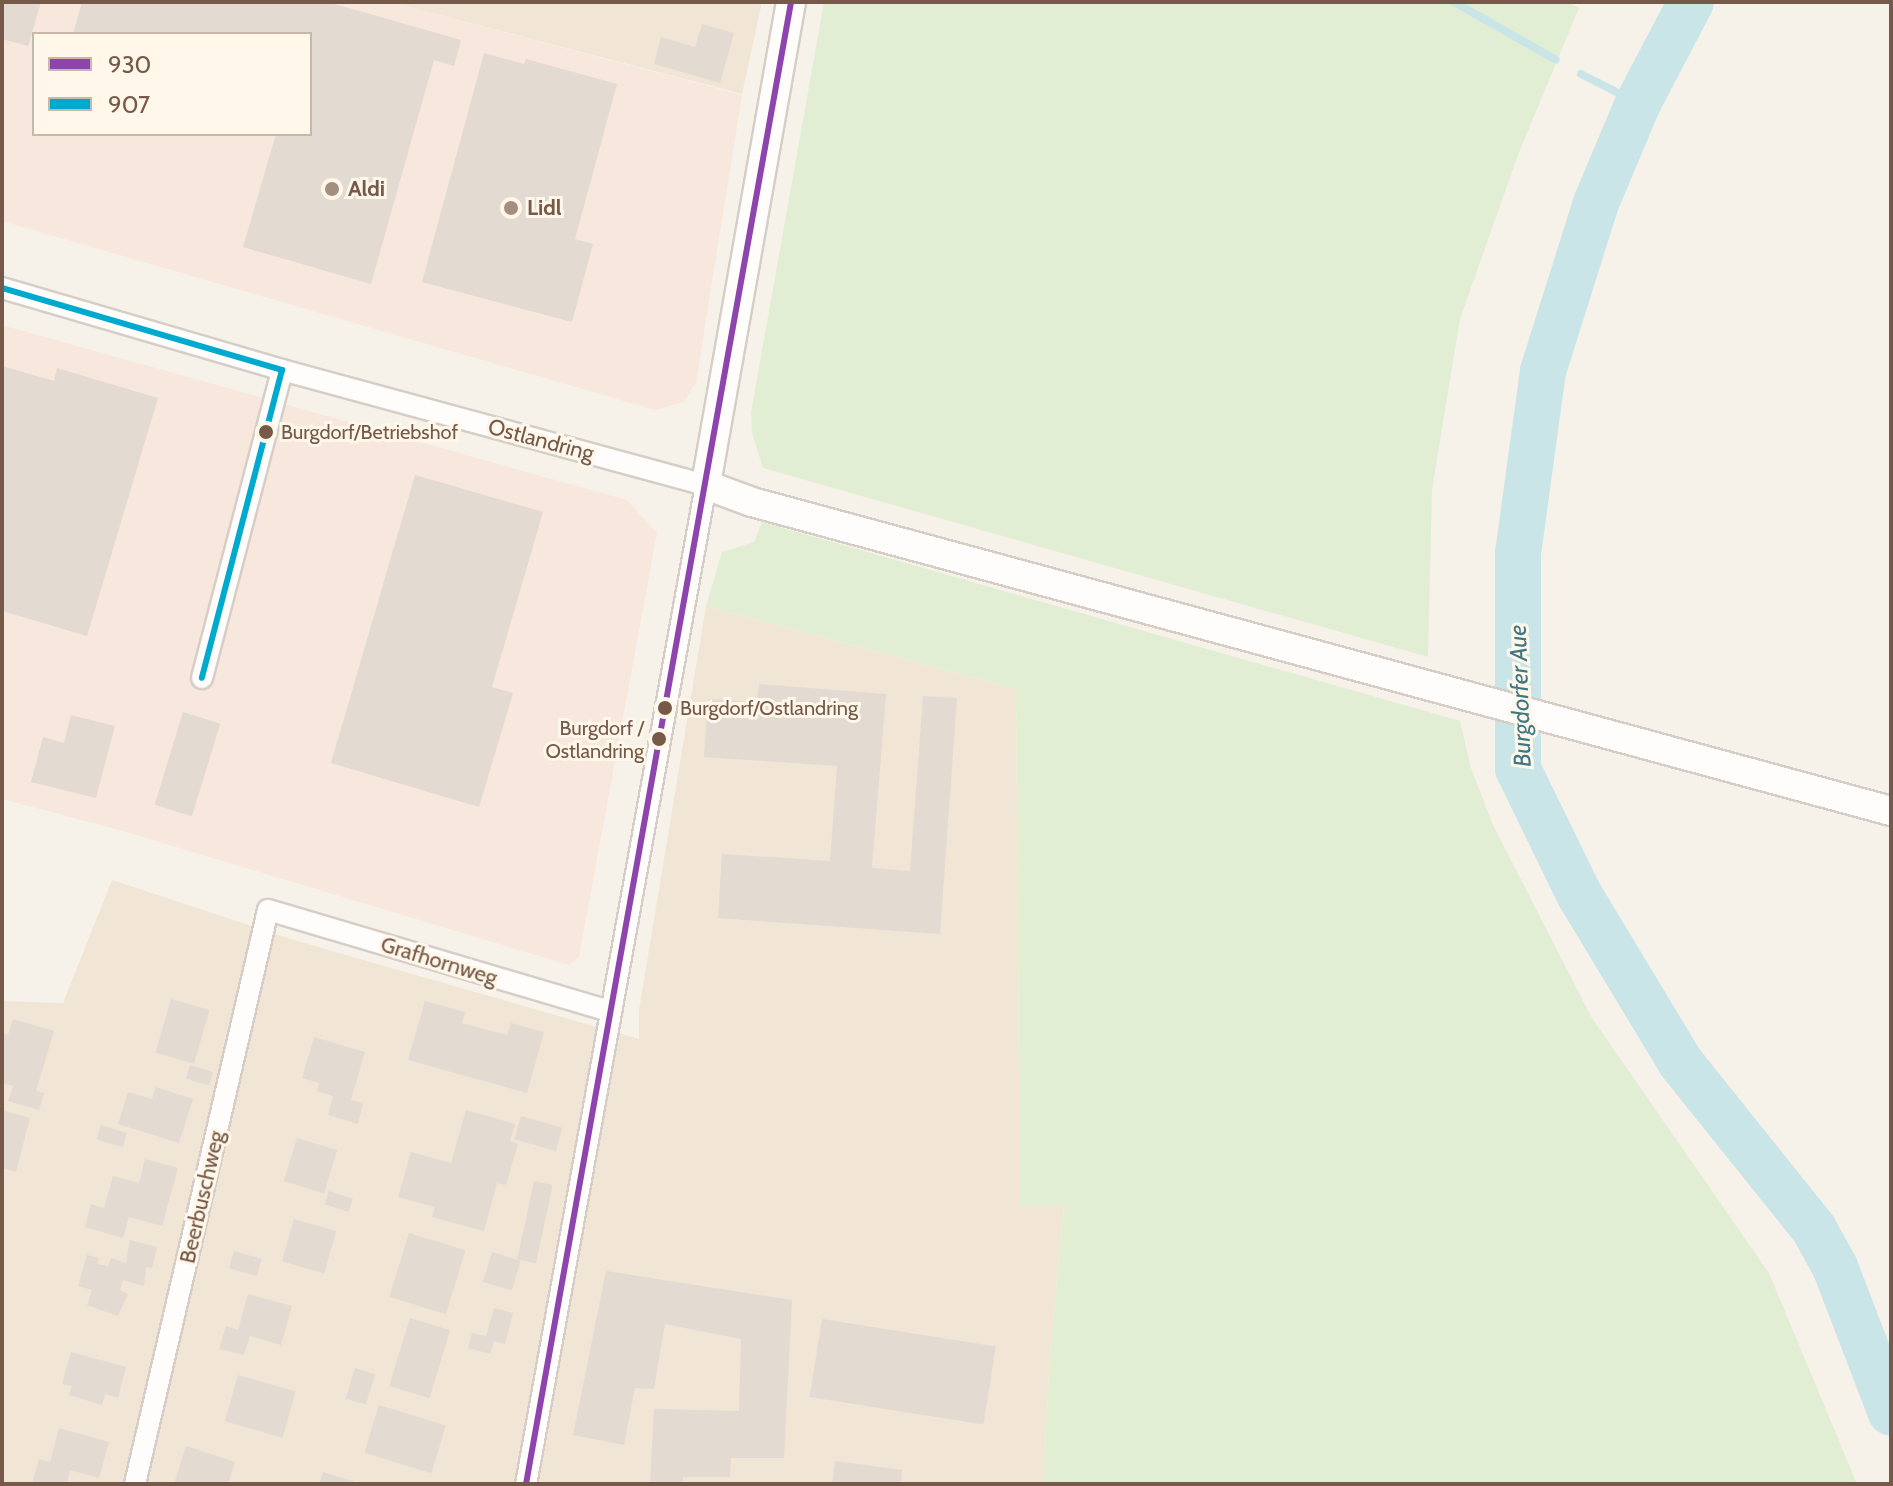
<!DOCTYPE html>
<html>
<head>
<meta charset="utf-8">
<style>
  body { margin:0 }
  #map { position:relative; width:1893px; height:1486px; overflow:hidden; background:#f7f2e9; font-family:Cabin,sans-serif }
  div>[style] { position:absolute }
  .residential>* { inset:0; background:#f1e5d6 }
  .commercial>* { inset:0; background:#f8e7dc }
  .green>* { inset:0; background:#e2eed3 }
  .stream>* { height:8px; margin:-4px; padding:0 4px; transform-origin:4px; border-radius:4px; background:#cae5e8 }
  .river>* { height:46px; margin:-23px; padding:0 23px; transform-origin:23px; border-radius:23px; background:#cae5e8 }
  .building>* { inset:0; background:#e3dad1; transform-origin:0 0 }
  .roads { filter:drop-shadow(2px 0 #d6cec6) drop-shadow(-2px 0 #d6cec6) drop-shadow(0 2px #d6cec6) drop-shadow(0 -2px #d6cec6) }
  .street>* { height:20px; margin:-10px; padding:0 10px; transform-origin:10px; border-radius:10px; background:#fefdfc }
  .secondary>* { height:28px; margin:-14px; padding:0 14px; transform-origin:14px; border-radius:14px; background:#fefdfc }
  .bus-1>* { height:6px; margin:-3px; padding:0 3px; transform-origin:3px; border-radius:3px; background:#8e44ad }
  .bus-2>* { height:6px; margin:-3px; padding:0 3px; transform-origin:3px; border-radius:3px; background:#00a9ce }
  .dots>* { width:22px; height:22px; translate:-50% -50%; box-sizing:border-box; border:4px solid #fff7ea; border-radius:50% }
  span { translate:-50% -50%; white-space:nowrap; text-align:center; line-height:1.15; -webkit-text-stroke:6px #fff7ea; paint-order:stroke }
  .bus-label { font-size:20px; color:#765948 }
  .left { translate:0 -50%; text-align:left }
  .right { translate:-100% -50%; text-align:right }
  .poi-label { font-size:22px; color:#765948; font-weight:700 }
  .street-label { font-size:22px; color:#765948 }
  .water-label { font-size:24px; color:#3e7783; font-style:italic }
  .frame { position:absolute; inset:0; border:4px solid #765948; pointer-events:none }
  .legend { position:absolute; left:32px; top:32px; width:280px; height:104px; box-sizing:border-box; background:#fff7ea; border:2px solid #c8b8a9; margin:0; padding:10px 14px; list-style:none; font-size:24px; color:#765948 }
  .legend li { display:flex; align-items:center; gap:16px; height:40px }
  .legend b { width:40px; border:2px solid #c8b8a9 }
</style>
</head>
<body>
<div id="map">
  <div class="residential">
    <i style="clip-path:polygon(390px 2px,762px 2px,742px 94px)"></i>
    <i style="clip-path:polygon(706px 606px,1016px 689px,1020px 1205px,1064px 1204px,1050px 1355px,1043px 1484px,2px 1484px,2px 1001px,63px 1003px,112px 880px,294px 940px,639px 1039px,639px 1010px)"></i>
  </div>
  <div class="commercial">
    <i style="clip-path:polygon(evenodd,2px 2px,390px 2px,742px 95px,696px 382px,684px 402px,655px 410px,2px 221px,2px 2px,34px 34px,310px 34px,310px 134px,34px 134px,34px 34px)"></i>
    <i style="clip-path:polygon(2px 325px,627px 500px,657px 533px,579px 957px,569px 965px,123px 831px,2px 799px)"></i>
  </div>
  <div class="green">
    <i style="clip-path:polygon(824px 2px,1568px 2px,1579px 8px,1518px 155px,1460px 319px,1432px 490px,1428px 657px,763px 468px,752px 433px,751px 412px)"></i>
    <i style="clip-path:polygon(762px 522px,1460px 721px,1471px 768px,1493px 825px,1592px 1018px,1769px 1273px,1857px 1484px,1043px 1484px,1050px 1355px,1064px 1205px,1020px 1206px,1016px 689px,706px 606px,722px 552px,754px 542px)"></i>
  </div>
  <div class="stream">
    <i style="left:1454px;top:2px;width:117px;rotate:29.6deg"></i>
    <i style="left:1581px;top:74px;width:64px;rotate:27deg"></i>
  </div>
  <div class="river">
    <i style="left:1691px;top:2px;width:114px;rotate:117.7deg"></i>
    <i style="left:1638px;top:103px;width:108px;rotate:112.8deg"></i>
    <i style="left:1596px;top:203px;width:176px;rotate:107.5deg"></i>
    <i style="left:1543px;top:371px;width:184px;rotate:97.8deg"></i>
    <i style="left:1518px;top:553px;width:216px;rotate:90deg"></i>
    <i style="left:1518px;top:769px;width:139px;rotate:64deg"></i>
    <i style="left:1579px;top:894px;width:197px;rotate:58.9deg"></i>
    <i style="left:1681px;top:1063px;width:213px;rotate:51.3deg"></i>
    <i style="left:1814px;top:1229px;width:43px;rotate:61.1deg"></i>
    <i style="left:1835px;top:1267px;width:156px;rotate:69deg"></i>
  </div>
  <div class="building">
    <i style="clip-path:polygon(2px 2px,41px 2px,28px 46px,2px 39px)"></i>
    <i style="clip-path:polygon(82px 2px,328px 2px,461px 40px,454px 66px,434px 60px,371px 284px,243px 247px,276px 134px,310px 134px,310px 34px,73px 34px)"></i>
    <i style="clip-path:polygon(702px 24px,734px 33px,720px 83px,654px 64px,661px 37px,695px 47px)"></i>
    <i style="clip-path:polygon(484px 53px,524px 64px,526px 59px,617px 84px,575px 239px,593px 244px,572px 322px,422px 282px)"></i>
    <i style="clip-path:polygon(2px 366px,54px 381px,57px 368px,158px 398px,87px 636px,2px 611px)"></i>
    <i style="clip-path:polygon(415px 475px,543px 512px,492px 687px,513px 693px,479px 807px,331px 763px)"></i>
    <i style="clip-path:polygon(759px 684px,886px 694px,872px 868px,910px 871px,923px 696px,957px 698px,940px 934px,718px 918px,722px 854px,830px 861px,837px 766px,704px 757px,708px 699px,757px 702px)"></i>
    <i style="left:183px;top:712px;width:39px;height:97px;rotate:17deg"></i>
    <i style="clip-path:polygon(71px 715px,115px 726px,96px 798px,31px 782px,43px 737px,64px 743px)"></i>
    <i style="left:171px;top:999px;width:40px;height:56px;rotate:16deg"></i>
    <i style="clip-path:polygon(425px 1001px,465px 1012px,462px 1023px,507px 1035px,511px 1023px,544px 1032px,527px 1093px,408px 1060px)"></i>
    <i style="clip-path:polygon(13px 1019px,54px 1031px,36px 1091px,44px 1093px,39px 1110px,8px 1101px,13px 1086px,2px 1083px,2px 1033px,8px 1035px)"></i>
    <i style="clip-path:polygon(314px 1037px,365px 1052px,351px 1100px,363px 1103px,358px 1124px,328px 1115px,333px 1096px,317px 1091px,319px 1083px,302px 1078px)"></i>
    <i style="left:190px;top:1065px;width:24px;height:14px;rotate:17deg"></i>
    <i style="clip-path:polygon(156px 1087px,193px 1099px,179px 1143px,118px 1124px,128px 1092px,152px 1099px)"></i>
    <i style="clip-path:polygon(2px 1110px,30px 1118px,16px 1172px,2px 1168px)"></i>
    <i style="clip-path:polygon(466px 1110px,515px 1124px,510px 1141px,518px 1144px,506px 1185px,497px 1183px,484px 1231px,432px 1217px,435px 1207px,398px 1197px,411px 1152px,451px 1163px)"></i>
    <i style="left:521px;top:1116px;width:43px;height:24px;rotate:16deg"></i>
    <i style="left:101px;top:1125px;width:27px;height:15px;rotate:17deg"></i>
    <i style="left:297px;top:1138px;width:42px;height:45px;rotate:17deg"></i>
    <i style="clip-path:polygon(145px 1159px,178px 1168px,162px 1226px,129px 1217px,123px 1238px,85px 1227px,91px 1204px,104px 1208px,113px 1176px,139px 1183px)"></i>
    <i style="left:534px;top:1181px;width:19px;height:80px;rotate:12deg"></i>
    <i style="left:329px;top:1191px;width:25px;height:14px;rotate:18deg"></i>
    <i style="left:294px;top:1219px;width:44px;height:44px;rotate:16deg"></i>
    <i style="left:409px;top:1233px;width:59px;height:67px;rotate:17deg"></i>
    <i style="clip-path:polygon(130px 1240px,157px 1247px,152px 1268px,146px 1267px,144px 1286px,123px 1280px,120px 1290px,128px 1294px,118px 1316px,87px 1305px,92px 1290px,78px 1286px,87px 1255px,99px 1258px,97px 1264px,108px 1266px,111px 1258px,126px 1263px)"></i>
    <i style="left:234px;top:1251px;width:29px;height:18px;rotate:16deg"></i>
    <i style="left:492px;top:1252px;width:30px;height:31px;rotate:17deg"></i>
    <i style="clip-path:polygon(606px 1271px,792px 1300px,784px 1458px,731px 1458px,730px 1477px,683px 1477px,683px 1484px,650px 1484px,654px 1409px,739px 1411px,741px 1339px,665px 1324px,654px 1389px,635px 1388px,624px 1445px,573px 1435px)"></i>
    <i style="clip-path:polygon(248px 1294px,292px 1306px,281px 1345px,250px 1336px,244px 1355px,219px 1349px,226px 1326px,238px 1330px)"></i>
    <i style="clip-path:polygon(494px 1308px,513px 1313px,505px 1344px,494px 1341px,490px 1354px,468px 1348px,472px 1333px,486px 1336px)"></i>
    <i style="left:410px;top:1318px;width:42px;height:71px;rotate:17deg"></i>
    <i style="left:822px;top:1319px;width:176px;height:79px;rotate:9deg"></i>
    <i style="clip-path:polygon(71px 1352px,126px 1367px,118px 1398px,105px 1394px,102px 1405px,69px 1395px,72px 1386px,62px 1384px)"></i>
    <i style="left:355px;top:1368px;width:21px;height:32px;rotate:17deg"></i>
    <i style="left:238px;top:1375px;width:60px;height:48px;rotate:16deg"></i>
    <i style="left:379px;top:1405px;width:70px;height:50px;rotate:17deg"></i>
    <i style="clip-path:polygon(59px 1428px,109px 1442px,99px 1478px,70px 1470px,67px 1484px,32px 1484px,39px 1459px,50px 1462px)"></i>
    <i style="clip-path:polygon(186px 1446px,235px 1462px,228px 1484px,174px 1484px)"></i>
    <i style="clip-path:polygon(835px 1461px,902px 1470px,901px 1484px,832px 1484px)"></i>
    <i style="clip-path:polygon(323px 1472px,359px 1483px,358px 1484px,319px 1484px)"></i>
  </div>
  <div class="roads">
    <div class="street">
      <i style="left:2px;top:288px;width:292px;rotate:16.3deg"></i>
      <i style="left:282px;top:370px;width:439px;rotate:15.2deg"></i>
      <i style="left:706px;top:485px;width:1015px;rotate:100.21deg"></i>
      <i style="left:202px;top:678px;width:318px;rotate:-75.4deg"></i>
      <i style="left:135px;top:1484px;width:589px;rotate:-76.95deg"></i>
      <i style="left:268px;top:910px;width:356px;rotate:16.5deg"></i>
    </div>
    <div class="secondary">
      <i style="left:791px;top:2px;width:490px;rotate:100deg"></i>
      <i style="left:706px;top:485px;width:49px;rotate:20.3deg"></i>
      <i style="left:752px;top:502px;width:1180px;rotate:15.18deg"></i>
    </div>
  </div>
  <div class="bus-1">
    <i style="left:526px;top:1484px;width:1506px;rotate:-79.86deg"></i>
  </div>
  <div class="bus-2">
    <i style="left:2px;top:288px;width:292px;rotate:16.3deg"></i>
    <i style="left:282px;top:370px;width:318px;rotate:104.6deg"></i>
  </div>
  <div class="dots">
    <i style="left:332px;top:189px;background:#a38f80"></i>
    <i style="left:511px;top:208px;background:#a38f80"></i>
    <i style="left:266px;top:432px;background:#765948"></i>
    <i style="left:665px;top:708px;background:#765948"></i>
    <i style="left:659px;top:739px;background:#765948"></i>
  </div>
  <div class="bus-label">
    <span class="left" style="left:281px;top:432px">Burgdorf/Betriebshof</span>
    <span class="left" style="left:680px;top:708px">Burgdorf/Ostlandring</span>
    <span class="right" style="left:644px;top:740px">Burgdorf /<br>Ostlandring</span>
  </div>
  <div class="poi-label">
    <span class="left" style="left:348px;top:189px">Aldi</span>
    <span class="left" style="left:527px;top:208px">Lidl</span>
  </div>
  <div class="street-label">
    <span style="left:541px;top:440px;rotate:15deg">Ostlandring</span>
    <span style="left:439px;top:961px;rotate:17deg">Grafhornweg</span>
    <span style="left:202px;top:1197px;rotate:-77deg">Beerbuschweg</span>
  </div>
  <div class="water-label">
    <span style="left:1520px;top:696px;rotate:-92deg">Burgdorfer Aue</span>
  </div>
  <div class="frame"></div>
  <ul class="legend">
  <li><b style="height:10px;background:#8e44ad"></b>930</li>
  <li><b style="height:10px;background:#00a9ce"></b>907</li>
  </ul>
</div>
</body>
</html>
